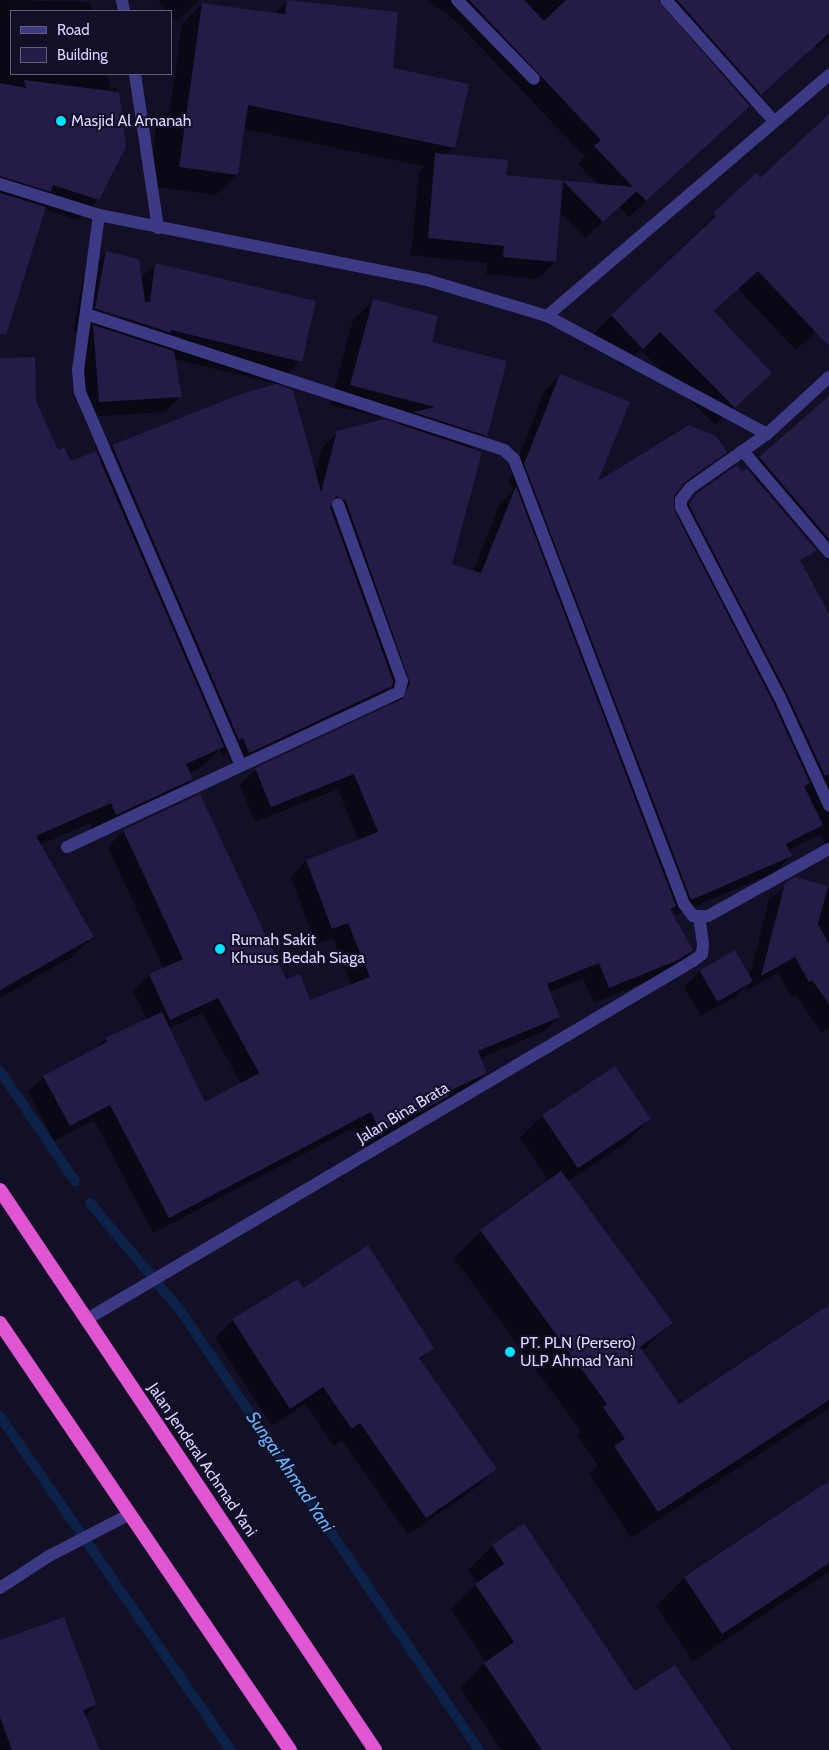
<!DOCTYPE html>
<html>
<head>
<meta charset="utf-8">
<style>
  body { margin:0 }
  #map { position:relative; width:829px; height:1750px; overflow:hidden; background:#130f26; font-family:Cabin,sans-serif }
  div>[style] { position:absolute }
  .shadow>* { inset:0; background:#0007 }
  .stream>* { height:10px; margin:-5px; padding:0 5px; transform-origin:5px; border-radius:5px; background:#0c2248 }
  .building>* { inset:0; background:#241b47; transform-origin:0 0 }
  .minor>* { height:12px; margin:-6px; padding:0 6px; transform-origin:6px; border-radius:6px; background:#3d3a85 }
  .tertiary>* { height:12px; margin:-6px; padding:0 6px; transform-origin:6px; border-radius:6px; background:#3d3a85 }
  .trunk>* { height:14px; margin:-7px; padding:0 7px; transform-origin:7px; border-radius:7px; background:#e055d1 }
  .dots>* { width:14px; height:14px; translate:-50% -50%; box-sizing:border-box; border:2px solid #130f26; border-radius:50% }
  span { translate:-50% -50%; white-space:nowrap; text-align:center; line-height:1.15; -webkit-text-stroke:4px #130f26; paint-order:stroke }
  .poi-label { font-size:16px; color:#d9d4ff }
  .left { translate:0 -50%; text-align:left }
  .street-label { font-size:16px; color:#d9d4ff }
  .water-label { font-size:18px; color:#62b6ff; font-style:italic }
  .legend { position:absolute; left:10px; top:10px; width:162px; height:65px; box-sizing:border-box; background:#130f26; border:1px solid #625e7d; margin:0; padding:6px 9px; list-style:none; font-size:15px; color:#d9d4ff }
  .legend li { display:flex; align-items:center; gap:10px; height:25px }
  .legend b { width:25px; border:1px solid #625e7d }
</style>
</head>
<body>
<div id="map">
  <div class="shadow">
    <i style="clip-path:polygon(0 0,90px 2px,92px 11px,11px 11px,11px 74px,106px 74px,110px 89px,117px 88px,124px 146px,98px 200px,78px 220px,45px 209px,0 315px)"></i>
    <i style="clip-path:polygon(158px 0,199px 0,177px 21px)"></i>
    <i style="clip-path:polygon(428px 0,829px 0,829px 38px,818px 48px,815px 45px,629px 217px,619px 207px,585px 238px,559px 211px,555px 262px,538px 279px,486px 274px,487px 263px,411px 255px,419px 172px,424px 166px,244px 129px,237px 175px,216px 195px,148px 186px,157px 122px,170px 110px,182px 25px,202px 4px,274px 14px,287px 1px,391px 69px,454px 147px,446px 155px,505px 176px,598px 185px,578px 164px,585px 157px,457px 22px)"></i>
    <i style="clip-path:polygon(829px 121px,829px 320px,796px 350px,738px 289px,713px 312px,752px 392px,715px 425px,641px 350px,623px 367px,593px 334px,756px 175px,760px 179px)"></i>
    <i style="clip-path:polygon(evenodd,106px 252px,140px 279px,155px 264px,300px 361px,278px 384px,174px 359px,181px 396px,165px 412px,83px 417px,78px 342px,85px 335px,73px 331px,84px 275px,106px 252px,89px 305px,121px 316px,121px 318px,88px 307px,89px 305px)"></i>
    <i style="clip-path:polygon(evenodd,373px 301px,430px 343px,486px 435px,471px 449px,451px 565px,473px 572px,500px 503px,513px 491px,509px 481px,544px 392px,560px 375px,596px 484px,726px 452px,675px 492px,672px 511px,676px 518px,697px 495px,826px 611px,829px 610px,829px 851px,820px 834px,788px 850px,791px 856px,775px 872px,675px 915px,672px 908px,670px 911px,692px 950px,676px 966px,661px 976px,594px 1003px,583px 978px,549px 992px,559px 1017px,543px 1032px,480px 1058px,486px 1073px,470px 1089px,441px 1103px,432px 1111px,365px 1147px,355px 1127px,153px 1233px,94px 1120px,54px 1141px,28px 1092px,44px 1077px,95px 1050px,106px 1039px,147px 1020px,133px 991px,149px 975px,164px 969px,108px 847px,124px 831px,310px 1001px,351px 985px,333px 938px,316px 944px,291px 877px,306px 861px,359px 841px,338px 789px,255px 822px,240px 785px,256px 769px,391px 706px,394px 695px,391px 686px,375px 702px,233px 768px,227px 753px,223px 755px,220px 749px,202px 767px,189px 773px,192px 779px,171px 799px,95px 835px,90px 823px,40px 845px,93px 937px,72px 957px,0 998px,0 359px,35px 401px,57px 451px,70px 462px,99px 459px,112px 446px,241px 395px,315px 474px,322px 448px,338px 432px,404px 423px,330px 405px,353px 320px,373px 301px,202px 1013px,241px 1084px,204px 1104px,168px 1029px,202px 1013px)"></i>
    <i style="clip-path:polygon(829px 412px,829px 562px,749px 469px,765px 453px)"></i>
    <i style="clip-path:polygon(795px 878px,829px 887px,829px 1028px,822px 1033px,796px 995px,792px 998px,778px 973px,746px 991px,747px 985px,735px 997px,701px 1016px,684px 987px,700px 971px,749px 978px,769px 900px)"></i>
    <i style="clip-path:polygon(615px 1068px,649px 1119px,627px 1142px,567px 1182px,671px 1323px,642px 1352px,679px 1406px,829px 1307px,829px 1408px,631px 1538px,589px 1474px,598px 1465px,577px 1435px,581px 1431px,454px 1258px,481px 1231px,549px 1181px,520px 1138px,542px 1116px)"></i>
    <i style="clip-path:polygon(303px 1289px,433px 1347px,419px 1361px,495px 1469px,477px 1487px,408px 1535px,342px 1440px,334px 1446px,305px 1404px,272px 1426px,215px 1338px,233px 1320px)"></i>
    <i style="clip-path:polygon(829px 1482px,829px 1572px,693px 1661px,656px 1606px,684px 1578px)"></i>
    <i style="clip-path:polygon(524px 1525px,634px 1693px,730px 1750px,501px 1750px,460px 1688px,486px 1662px,451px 1609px,477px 1584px,468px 1570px,492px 1546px)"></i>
    <i style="clip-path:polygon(0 1641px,96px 1705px,84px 1716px,99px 1750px,0 1750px)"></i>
  </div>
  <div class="stream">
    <i style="left:0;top:1071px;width:133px;rotate:55.7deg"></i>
    <i style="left:90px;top:1203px;width:140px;rotate:49.9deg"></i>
    <i style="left:180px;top:1310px;width:532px;rotate:55.8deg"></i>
    <i style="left:0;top:1416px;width:406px;rotate:55.4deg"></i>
  </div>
  <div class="building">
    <i style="clip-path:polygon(287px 0,398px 12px,393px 68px,469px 84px,455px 148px,248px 105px,238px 175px,179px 167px,202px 3px,285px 14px)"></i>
    <i style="clip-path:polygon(469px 0,524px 0,544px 21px,566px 0,658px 0,750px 106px,646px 201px,637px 191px,603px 222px,563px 181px,556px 262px,503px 257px,504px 246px,428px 238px,435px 153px,508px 160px,506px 175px,633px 187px,594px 146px,601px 140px)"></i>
    <i style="clip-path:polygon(677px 0,829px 0,829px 33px,761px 95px)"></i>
    <i style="clip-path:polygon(24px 80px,119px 92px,126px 147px,99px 200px,53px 185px,51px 192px,0 176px,0 83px,26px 88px)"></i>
    <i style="clip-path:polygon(829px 114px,829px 346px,758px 271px,714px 311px,772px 373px,735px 408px,660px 332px,643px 349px,611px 315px,716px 216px,713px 213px,756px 173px,760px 178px)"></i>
    <i style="clip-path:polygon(0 193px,46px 207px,6px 335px,0 334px)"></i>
    <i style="clip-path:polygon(106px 251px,139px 259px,145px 302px,150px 302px,155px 263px,316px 301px,302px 362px,171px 330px,171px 333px,95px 308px)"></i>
    <i style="clip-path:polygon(373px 299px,438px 316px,432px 342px,507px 361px,487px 436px,413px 412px,435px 407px,350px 385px)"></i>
    <i style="clip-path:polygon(93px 325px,174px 351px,182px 397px,99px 402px)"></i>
    <i style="clip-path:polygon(35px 357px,36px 401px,58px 450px,64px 447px,71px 461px,96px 451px,224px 747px,186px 764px,193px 779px,116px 815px,111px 803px,36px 836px,94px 937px,0 990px,0 358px)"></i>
    <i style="clip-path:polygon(560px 374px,630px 402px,598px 481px,689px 425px,716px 436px,727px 452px,684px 483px,674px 496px,674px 510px,773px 702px,810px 783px,804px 786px,823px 825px,786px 844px,792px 856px,691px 900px,524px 464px)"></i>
    <i style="clip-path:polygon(276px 384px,293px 390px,321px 492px,337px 431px,384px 419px,482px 452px,452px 564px,481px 573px,516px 486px,676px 906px,670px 909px,693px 950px,678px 960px,609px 988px,599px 963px,547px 984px,560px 1017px,478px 1051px,487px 1073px,447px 1092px,449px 1096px,381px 1132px,371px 1112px,169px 1218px,110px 1105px,70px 1126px,43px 1076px,107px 1042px,105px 1038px,162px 1012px,205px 1102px,259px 1073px,218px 998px,170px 1020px,149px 974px,183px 959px,123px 830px,200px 794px,286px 979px,300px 974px,310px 1000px,370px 977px,348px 923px,332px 929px,306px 860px,378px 832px,354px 774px,271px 807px,255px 768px,402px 699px,410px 683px,346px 501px,336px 496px,330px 507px,393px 681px,392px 686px,249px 753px,243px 738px,239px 740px,112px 445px,241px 394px)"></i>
    <i style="clip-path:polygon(829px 396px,829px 539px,759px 457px)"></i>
    <i style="clip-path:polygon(737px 465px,742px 472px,746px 468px,817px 551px,800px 560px,829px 614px,829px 774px,825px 776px,787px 694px,689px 505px,696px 494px)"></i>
    <i style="clip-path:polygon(795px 877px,828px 886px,818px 924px,829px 944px,829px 1004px,812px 980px,809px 982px,795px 957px,761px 976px,785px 883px)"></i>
    <i style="left:735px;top:950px;width:36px;height:41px;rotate:60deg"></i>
    <i style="left:615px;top:1066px;width:64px;height:88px;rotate:56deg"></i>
    <i style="clip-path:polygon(561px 1171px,673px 1323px,640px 1347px,679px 1404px,829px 1305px,829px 1400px,658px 1512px,614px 1446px,625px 1439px,603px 1407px,607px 1404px,480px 1230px)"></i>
    <i style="clip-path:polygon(368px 1245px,434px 1348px,419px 1358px,497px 1469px,426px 1518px,360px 1423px,352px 1429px,323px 1387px,290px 1409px,232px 1319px,298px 1279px,303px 1288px)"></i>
    <i style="clip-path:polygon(829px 1481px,829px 1563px,722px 1634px,684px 1577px)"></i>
    <i style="clip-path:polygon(524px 1523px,635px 1691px,675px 1665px,732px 1750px,542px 1750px,484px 1663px,514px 1642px,475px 1584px,504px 1564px,492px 1545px)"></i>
    <i style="clip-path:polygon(64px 1617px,97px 1705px,83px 1710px,100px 1750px,12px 1750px,0 1717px,0 1640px)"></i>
  </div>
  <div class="minor">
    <i style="left:122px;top:0;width:11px;rotate:80deg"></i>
    <i style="left:457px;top:0;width:110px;rotate:45.7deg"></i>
    <i style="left:666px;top:0;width:161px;rotate:48.3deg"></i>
    <i style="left:135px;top:74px;width:156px;rotate:81.5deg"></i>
    <i style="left:0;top:184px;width:104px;rotate:17.4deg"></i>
    <i style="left:99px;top:215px;width:334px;rotate:11.2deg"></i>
    <i style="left:427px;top:280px;width:125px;rotate:16.7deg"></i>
    <i style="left:547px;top:316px;width:250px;rotate:28.2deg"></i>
    <i style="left:99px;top:215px;width:156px;rotate:97.7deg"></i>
    <i style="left:78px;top:370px;width:22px;rotate:85deg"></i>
    <i style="left:80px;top:392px;width:405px;rotate:66.7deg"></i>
    <i style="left:86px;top:314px;width:440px;rotate:18deg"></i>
    <i style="left:504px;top:450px;width:13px;rotate:42deg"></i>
    <i style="left:514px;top:459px;width:476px;rotate:69.1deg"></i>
    <i style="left:684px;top:904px;width:15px;rotate:53deg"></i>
    <i style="left:693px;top:916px;width:15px"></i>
    <i style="left:708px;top:916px;width:138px;rotate:-29deg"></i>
    <i style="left:547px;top:316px;width:371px;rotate:-40.5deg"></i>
    <i style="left:829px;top:377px;width:84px;rotate:137.4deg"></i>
    <i style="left:767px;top:434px;width:94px;rotate:145deg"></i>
    <i style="left:690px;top:488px;width:15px;rotate:127deg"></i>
    <i style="left:681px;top:500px;width:7px;rotate:90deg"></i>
    <i style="left:681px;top:507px;width:215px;rotate:62.6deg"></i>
    <i style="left:780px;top:698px;width:118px;rotate:65.4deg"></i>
    <i style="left:743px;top:451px;width:133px;rotate:49.6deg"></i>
    <i style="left:67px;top:847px;width:366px;rotate:-25deg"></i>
    <i style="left:399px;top:692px;width:11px;rotate:-75deg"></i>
    <i style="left:402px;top:681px;width:188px;rotate:-109.9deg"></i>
    <i style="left:89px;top:1318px;width:702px;rotate:-30.59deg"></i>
    <i style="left:693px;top:961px;width:11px;rotate:-38deg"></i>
    <i style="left:702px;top:954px;width:10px;rotate:-84deg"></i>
    <i style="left:703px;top:944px;width:27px;rotate:-98deg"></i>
  </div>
  <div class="tertiary">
    <i style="left:0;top:1588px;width:59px;rotate:-33.1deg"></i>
    <i style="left:49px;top:1556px;width:89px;rotate:-27.4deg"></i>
  </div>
  <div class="trunk">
    <i style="left:0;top:1190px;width:674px;rotate:56.19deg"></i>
    <i style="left:0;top:1323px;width:516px;rotate:55.82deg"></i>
  </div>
  <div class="dots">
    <i style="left:61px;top:121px;background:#00e5ff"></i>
    <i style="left:220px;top:949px;background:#00e5ff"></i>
    <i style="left:510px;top:1352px;background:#00e5ff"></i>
  </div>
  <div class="poi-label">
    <span class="left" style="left:71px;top:121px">Masjid Al Amanah</span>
    <span class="left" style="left:231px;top:949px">Rumah Sakit<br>Khusus Bedah Siaga</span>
    <span class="left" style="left:520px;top:1352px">PT. PLN (Persero)<br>ULP Ahmad Yani</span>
  </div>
  <div class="street-label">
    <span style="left:403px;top:1113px;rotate:-31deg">Jalan Bina Brata</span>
    <span style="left:202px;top:1460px;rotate:56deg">Jalan Jenderal Achmad Yani</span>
  </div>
  <div class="water-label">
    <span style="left:290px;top:1472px;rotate:56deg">Sungai Ahmad Yani</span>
  </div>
  <ul class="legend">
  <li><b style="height:6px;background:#3d3a85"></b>Road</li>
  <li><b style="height:14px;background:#241b47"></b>Building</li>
  </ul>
</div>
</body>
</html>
